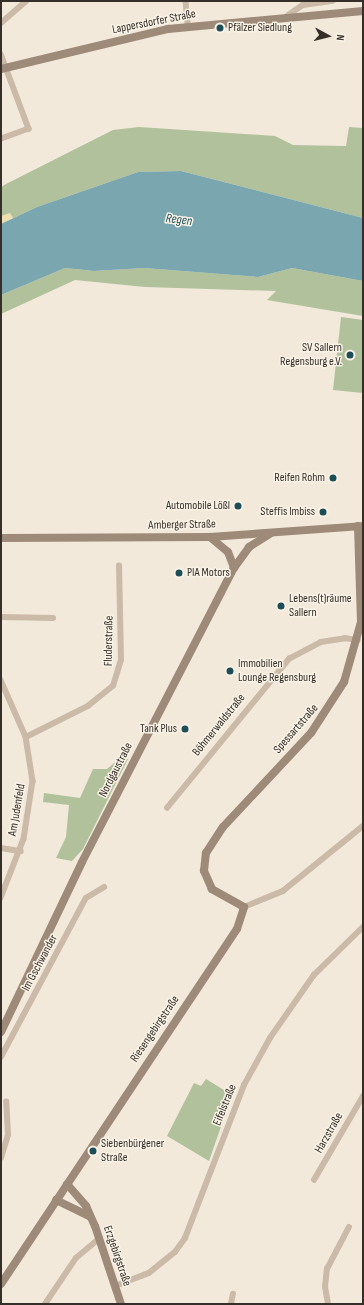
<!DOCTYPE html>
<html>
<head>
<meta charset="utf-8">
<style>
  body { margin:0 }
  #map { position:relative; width:364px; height:1305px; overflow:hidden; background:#f2e9db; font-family:"Sofia Sans Condensed",sans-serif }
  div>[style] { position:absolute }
  .green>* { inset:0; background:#b0c19b }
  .sand>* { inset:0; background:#eddfb1 }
  .water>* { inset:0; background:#7aa7af }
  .street>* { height:5.5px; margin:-2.75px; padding:0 2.75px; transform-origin:2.75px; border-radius:2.75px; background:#cabaa7 }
  .secondary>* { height:8px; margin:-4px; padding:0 4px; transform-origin:4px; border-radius:4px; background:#9e8a78 }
  .dots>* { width:11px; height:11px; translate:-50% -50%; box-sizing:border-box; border:2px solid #f9f3e7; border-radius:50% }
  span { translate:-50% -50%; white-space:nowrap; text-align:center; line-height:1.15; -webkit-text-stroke:3px #f9f3e7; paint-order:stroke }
  .street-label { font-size:12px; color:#362e28 }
  .poi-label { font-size:12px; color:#362e28 }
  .left { translate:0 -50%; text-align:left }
  .right { translate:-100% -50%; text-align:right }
  .water-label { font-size:13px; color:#1d4e58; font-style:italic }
  .frame { position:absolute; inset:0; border:2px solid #362e28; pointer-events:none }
  .north { position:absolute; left:308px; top:16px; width:40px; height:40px; -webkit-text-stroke:3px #f9f3e7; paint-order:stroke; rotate:97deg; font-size:11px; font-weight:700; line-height:16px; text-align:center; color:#362e28 }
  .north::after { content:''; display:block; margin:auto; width:14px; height:18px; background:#362e28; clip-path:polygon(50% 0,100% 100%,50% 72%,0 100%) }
</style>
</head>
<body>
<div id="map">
  <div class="green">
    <i style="clip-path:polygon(139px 127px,275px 136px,293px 145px,346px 146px,349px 127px,363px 128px,363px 218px,181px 171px,138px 172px,37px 207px,1px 224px,1px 187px,6px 184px,113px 130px)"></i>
    <i style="clip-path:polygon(65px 268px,94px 271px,144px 268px,258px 277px,292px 268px,363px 281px,363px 316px,267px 300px,276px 291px,145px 287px,75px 280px,1px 314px,1px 295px)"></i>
    <i style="clip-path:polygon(341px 317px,363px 320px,363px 393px,333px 390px)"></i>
    <i style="clip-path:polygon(119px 759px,128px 759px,83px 849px,72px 861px,56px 858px,66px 837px,69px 805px,43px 802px,44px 793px,80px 798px,93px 769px,107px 769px)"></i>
    <i style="clip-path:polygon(206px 1079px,232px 1095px,209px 1161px,167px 1136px,194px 1083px,201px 1086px)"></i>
  </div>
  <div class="sand">
    <i style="clip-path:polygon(10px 213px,15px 221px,1px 225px,1px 216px)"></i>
  </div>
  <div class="water">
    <i style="clip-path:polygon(181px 171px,363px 218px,363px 281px,292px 268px,258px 277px,144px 268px,94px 271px,65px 268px,1px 295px,1px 224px,37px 207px,138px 172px)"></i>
  </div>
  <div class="street">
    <i style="left:186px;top:1px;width:25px;rotate:85deg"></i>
    <i style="left:287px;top:16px;width:19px;rotate:-35deg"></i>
    <i style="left:303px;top:5px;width:30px;rotate:-8deg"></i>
    <i style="left:1px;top:23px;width:33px;rotate:-41deg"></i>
    <i style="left:1px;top:54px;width:80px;rotate:69.5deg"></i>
    <i style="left:29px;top:129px;width:30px;rotate:160deg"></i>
    <i style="left:1px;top:617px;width:52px;rotate:1.1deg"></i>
    <i style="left:1px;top:680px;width:62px;rotate:66.3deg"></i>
    <i style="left:26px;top:737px;width:45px;rotate:81deg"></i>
    <i style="left:33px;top:781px;width:59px;rotate:98.8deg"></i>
    <i style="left:24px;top:839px;width:63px;rotate:111.3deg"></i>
    <i style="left:26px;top:737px;width:69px;rotate:-26.6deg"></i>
    <i style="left:88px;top:706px;width:32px;rotate:-39deg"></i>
    <i style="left:113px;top:686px;width:27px;rotate:-73deg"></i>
    <i style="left:121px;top:660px;width:94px;rotate:-91.2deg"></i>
    <i style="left:167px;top:808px;width:193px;rotate:-50.7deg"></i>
    <i style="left:289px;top:659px;width:36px;rotate:-28deg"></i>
    <i style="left:321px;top:642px;width:24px;rotate:-9deg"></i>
    <i style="left:345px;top:638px;width:13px;rotate:9deg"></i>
    <i style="left:1px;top:848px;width:20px;rotate:9deg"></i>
    <i style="left:244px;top:907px;width:42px;rotate:-22.3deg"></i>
    <i style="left:283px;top:891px;width:103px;rotate:-39.1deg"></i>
    <i style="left:1px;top:1057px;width:180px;rotate:-61.9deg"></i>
    <i style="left:86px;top:898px;width:21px;rotate:-31deg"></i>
    <i style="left:1px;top:1158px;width:24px;rotate:-73deg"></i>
    <i style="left:8px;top:1135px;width:33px;rotate:-93deg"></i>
    <i style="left:314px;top:1180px;width:97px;rotate:-59.7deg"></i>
    <i style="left:115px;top:1286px;width:36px;rotate:-21deg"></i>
    <i style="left:149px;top:1273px;width:33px;rotate:-39deg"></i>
    <i style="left:175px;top:1252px;width:17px;rotate:-54deg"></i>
    <i style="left:185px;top:1238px;width:164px;rotate:-68.9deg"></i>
    <i style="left:244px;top:1085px;width:54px;rotate:-61deg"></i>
    <i style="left:270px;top:1038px;width:77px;rotate:-55.1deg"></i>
    <i style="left:314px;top:975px;width:69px;rotate:-44.4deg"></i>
    <i style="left:45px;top:1304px;width:55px;rotate:-56deg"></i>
    <i style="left:76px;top:1258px;width:31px;rotate:-40deg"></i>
    <i style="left:231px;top:1304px;width:10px;rotate:-79deg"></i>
    <i style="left:328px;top:1304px;width:17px;rotate:-100deg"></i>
    <i style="left:325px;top:1287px;width:18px;rotate:-84deg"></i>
    <i style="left:327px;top:1269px;width:47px;rotate:-62.4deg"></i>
  </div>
  <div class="secondary">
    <i style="left:1px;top:69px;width:172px;rotate:-13.5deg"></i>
    <i style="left:168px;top:29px;width:196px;rotate:-5.3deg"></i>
    <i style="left:210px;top:537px;width:23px;rotate:40deg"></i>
    <i style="left:228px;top:552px;width:17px;rotate:69deg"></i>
    <i style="left:1px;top:538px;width:209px;rotate:-0.3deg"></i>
    <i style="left:210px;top:537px;width:152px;rotate:-4.1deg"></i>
    <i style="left:1px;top:1032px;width:188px;rotate:-64.5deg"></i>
    <i style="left:82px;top:862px;width:331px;rotate:-62.7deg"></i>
    <i style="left:234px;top:568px;width:26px;rotate:-54deg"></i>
    <i style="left:249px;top:547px;width:26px;rotate:-32deg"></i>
    <i style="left:67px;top:1184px;width:29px;rotate:49deg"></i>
    <i style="left:86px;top:1206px;width:22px;rotate:66deg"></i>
    <i style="left:95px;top:1226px;width:82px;rotate:71.6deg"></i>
    <i style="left:56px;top:1200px;width:37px;rotate:26deg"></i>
    <i style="left:1px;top:1284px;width:426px;rotate:-56.4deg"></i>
    <i style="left:237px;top:929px;width:23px;rotate:-72deg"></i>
    <i style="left:244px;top:907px;width:37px;rotate:-151deg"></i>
    <i style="left:212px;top:889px;width:20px;rotate:-114deg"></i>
    <i style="left:204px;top:871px;width:18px;rotate:-84deg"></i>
    <i style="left:206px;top:853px;width:31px;rotate:-57deg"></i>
    <i style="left:223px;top:827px;width:129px;rotate:-46.9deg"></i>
    <i style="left:311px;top:733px;width:61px;rotate:-57.1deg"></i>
    <i style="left:344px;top:682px;width:62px;rotate:-74.2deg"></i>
    <i style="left:361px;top:622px;width:96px;rotate:-91.8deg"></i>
  </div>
  <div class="dots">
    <i style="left:220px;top:28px;background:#1d4e58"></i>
    <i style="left:350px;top:355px;background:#1d4e58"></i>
    <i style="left:333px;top:478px;background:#1d4e58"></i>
    <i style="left:238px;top:506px;background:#1d4e58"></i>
    <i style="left:323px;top:512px;background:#1d4e58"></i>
    <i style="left:179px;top:573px;background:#1d4e58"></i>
    <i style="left:281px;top:606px;background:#1d4e58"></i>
    <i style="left:230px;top:671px;background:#1d4e58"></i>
    <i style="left:185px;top:729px;background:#1d4e58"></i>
    <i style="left:93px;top:1151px;background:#1d4e58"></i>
  </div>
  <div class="street-label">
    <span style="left:154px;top:22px;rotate:-11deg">Lappersdorfer Straße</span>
    <span style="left:182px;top:525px;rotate:-1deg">Amberger Straße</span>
    <span style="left:109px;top:641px;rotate:-89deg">Fluderstraße</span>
    <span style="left:219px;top:725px;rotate:-51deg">Böhmerwaldstraße</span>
    <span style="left:296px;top:729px;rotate:-49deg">Spessartstraße</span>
    <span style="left:116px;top:770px;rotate:-63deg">Nordgaustraße</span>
    <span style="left:17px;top:810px;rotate:-80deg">Am Judenfeld</span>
    <span style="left:40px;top:963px;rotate:-62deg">Im Gschwander</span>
    <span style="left:155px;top:1029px;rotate:-56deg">Riesengebirgstraße</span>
    <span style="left:225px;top:1105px;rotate:-68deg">Eifelstraße</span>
    <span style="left:329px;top:1133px;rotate:-60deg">Harzstraße</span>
    <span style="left:117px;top:1256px;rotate:71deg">Erzgebirgstraße</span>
  </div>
  <div class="poi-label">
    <span class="left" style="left:228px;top:28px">Pfälzer Siedlung</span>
    <span class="right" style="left:342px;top:355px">SV Sallern<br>Regensburg e.V.</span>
    <span class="right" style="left:325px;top:478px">Reifen Rohm</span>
    <span class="right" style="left:230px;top:506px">Automobile Lößl</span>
    <span class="right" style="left:315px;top:512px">Steffis Imbiss</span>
    <span class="left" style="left:187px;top:573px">PIA Motors</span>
    <span class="left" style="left:289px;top:606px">Lebens(t)räume<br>Sallern</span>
    <span class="left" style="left:238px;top:671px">Immobilien<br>Lounge Regensburg</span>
    <span class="right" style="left:177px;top:729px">Tank Plus</span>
    <span class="left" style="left:101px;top:1151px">Siebenbürgener<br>Straße</span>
  </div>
  <div class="water-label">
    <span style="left:179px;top:220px;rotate:7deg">Regen</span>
  </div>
  <div class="frame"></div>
  <div class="north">N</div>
</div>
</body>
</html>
